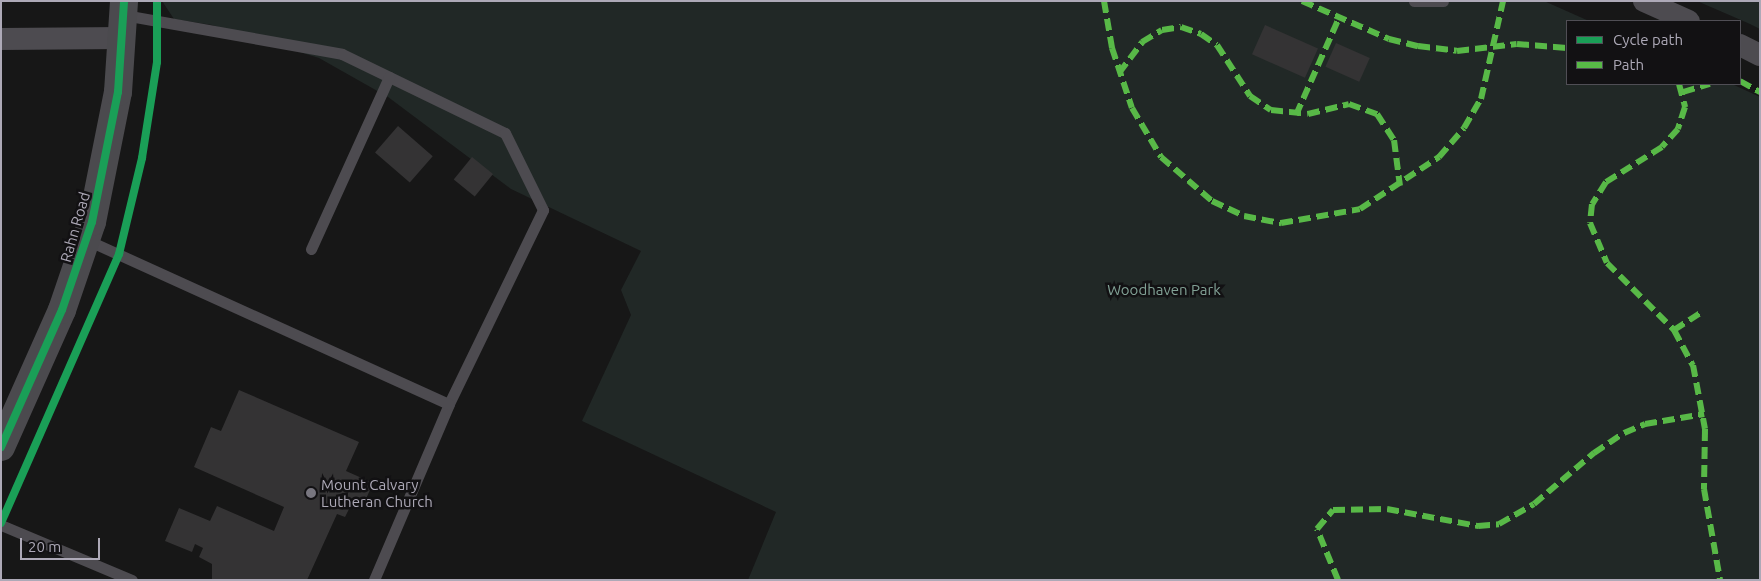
<!DOCTYPE html>
<html>
<head>
<meta charset="utf-8">
<style>
  body { margin:0 }
  #map { position:relative; width:1761px; height:581px; overflow:hidden; background:#171717; font-family:Ubuntu,sans-serif }
  div>[style] { position:absolute }
  .green>* { inset:0; background:#212826 }
  .building>* { inset:0; background:#343334; transform-origin:0 0 }
  .lane>* { height:11px; margin:-5.5px; padding:0 5.5px; transform-origin:5.5px; border-radius:5.5px; background:#4d4b50 }
  .street>* { height:22px; margin:-11px; padding:0 11px; transform-origin:11px; border-radius:11px; background:#4d4b50 }
  .secondary>* { height:28px; margin:-14px; padding:0 14px; transform-origin:14px; border-radius:14px; background:#4b4a4e }
  .quiet>* { height:6px; margin-top:-3px; transform-origin:0; background:repeating-linear-gradient(90deg,#58b947 0 12px,transparent 0 18px) }
  .cycleway>* { height:8px; margin:-4px; padding:0 4px; transform-origin:4px; border-radius:4px; background:#1a9f57 }
  .dots>* { width:14px; height:14px; translate:-50% -50%; box-sizing:border-box; border:2px solid #121113; border-radius:50% }
  span { translate:-50% -50%; white-space:nowrap; text-align:center; line-height:1.15; -webkit-text-stroke:5px #121113; paint-order:stroke }
  .street-label { font-size:15px; color:#ada9b7 }
  .park-label { font-size:15px; color:#81a195 }
  .poi-label { font-size:15px; color:#ada9b7 }
  .left { translate:0 -50%; text-align:left }
  .frame { position:absolute; inset:0; border:2px solid #ada9b7; pointer-events:none }
  .legend { position:absolute; left:1566px; top:20px; width:175px; height:65px; box-sizing:border-box; background:#121113; border:1px solid #504e55; margin:0; padding:6px 9px; list-style:none; font-size:15px; color:#ada9b7 }
  .legend li { display:flex; align-items:center; gap:10px; height:25px }
  .legend b { width:25px; border:1px solid #504e55 }
  .scale { position:absolute; left:20px; top:538px; width:80px; height:22px; box-sizing:border-box; border:2px solid #ada9b7; border-top:0; padding-left:6px; font-size:15px; line-height:18px; white-space:nowrap; color:#ada9b7; -webkit-text-stroke:4px #121113; paint-order:stroke }
</style>
</head>
<body>
<div id="map">
  <div class="green">
    <i style="clip-path:polygon(162px 1px,1544px 1px,1589px 21px,1567px 21px,1567px 84px,1732px 84px,1760px 97px,1760px 580px,748px 580px,776px 512px,582px 421px,631px 315px,621px 290px,641px 251px,511px 189px,388px 97px,319px 58px,212px 25px,174px 19px)"></i>
    <i style="clip-path:polygon(1697px 1px,1760px 1px,1760px 29px,1750px 24px)"></i>
  </div>
  <div class="building">
    <i style="left:1265px;top:25px;width:58px;height:32px;rotate:24deg"></i>
    <i style="left:1336px;top:43px;width:37px;height:26px;rotate:24deg"></i>
    <i style="left:398px;top:126px;width:46px;height:35px;rotate:41deg"></i>
    <i style="left:472px;top:157px;width:27px;height:29px;rotate:39deg"></i>
    <i style="clip-path:polygon(239px 390px,359px 442px,346px 471px,373px 483px,362px 508px,352px 503px,345px 517px,337px 514px,307px 580px,212px 580px,212px 564px,199px 557px,203px 548px,195px 544px,192px 552px,165px 541px,179px 508px,210px 521px,217px 506px,274px 531px,284px 507px,194px 467px,211px 427px,221px 431px)"></i>
  </div>
  <div class="lane">
    <i style="left:1414px;top:1px;width:29px"></i>
    <i style="left:124px;top:15px;width:221px;rotate:10.1deg"></i>
    <i style="left:342px;top:54px;width:181px;rotate:25.9deg"></i>
    <i style="left:505px;top:133px;width:86px;rotate:63.7deg"></i>
    <i style="left:543px;top:210px;width:216px;rotate:115.9deg"></i>
    <i style="left:449px;top:404px;width:191px;rotate:113.1deg"></i>
    <i style="left:87px;top:240px;width:397px;rotate:24.4deg"></i>
    <i style="left:311px;top:249px;width:189px;rotate:-65.6deg"></i>
    <i style="left:1px;top:525px;width:142px;rotate:22.8deg"></i>
  </div>
  <div class="street">
    <i style="left:1644px;top:1px;width:49px;rotate:24deg"></i>
    <i style="left:1px;top:39px;width:122px;rotate:-0.5deg"></i>
    <i style="left:1740px;top:45px;width:22px;rotate:27deg"></i>
  </div>
  <div class="secondary">
    <i style="left:1px;top:447px;width:150px;rotate:-66deg"></i>
    <i style="left:62px;top:310px;width:93px;rotate:-71.2deg"></i>
    <i style="left:92px;top:222px;width:133px;rotate:-78.7deg"></i>
    <i style="left:118px;top:92px;width:91px;rotate:-86.2deg"></i>
  </div>
  <div class="quiet">
    <i style="left:1104px;top:1px;width:48px;rotate:80.3deg"></i>
    <i style="left:1112px;top:48px;width:63px;rotate:71.6deg"></i>
    <i style="left:1132px;top:108px;width:57px;rotate:59.4deg"></i>
    <i style="left:1161px;top:157px;width:67px;rotate:40.8deg"></i>
    <i style="left:1212px;top:201px;width:35px;rotate:25deg"></i>
    <i style="left:1244px;top:216px;width:38px;rotate:11deg"></i>
    <i style="left:1281px;top:223px;width:80px;rotate:-10deg"></i>
    <i style="left:1360px;top:209px;width:95px;rotate:-33.4deg"></i>
    <i style="left:1439px;top:157px;width:38px;rotate:-49deg"></i>
    <i style="left:1464px;top:128px;width:34px;rotate:-60deg"></i>
    <i style="left:1481px;top:99px;width:100px;rotate:-77.3deg"></i>
    <i style="left:1302px;top:1px;width:95px;rotate:23.6deg"></i>
    <i style="left:1389px;top:39px;width:30px;rotate:14deg"></i>
    <i style="left:1418px;top:46px;width:39px;rotate:7deg"></i>
    <i style="left:1457px;top:51px;width:60px;rotate:-6.7deg"></i>
    <i style="left:1517px;top:44px;width:50px;rotate:4.6deg"></i>
    <i style="left:1119px;top:73px;width:39px;rotate:-53deg"></i>
    <i style="left:1142px;top:42px;width:23px;rotate:-31deg"></i>
    <i style="left:1162px;top:30px;width:19px;rotate:-9deg"></i>
    <i style="left:1181px;top:27px;width:21px;rotate:19deg"></i>
    <i style="left:1201px;top:34px;width:19px;rotate:35deg"></i>
    <i style="left:1217px;top:45px;width:61px;rotate:57.1deg"></i>
    <i style="left:1250px;top:96px;width:25px;rotate:34deg"></i>
    <i style="left:1271px;top:110px;width:37px;rotate:6deg"></i>
    <i style="left:1308px;top:114px;width:42px;rotate:-13.7deg"></i>
    <i style="left:1349px;top:104px;width:30px;rotate:20deg"></i>
    <i style="left:1377px;top:114px;width:31px;rotate:57deg"></i>
    <i style="left:1394px;top:140px;width:46px;rotate:82.6deg"></i>
    <i style="left:1740px;top:81px;width:23px;rotate:29deg"></i>
    <i style="left:1679px;top:84px;width:24px;rotate:75deg"></i>
    <i style="left:1685px;top:107px;width:23px;rotate:108deg"></i>
    <i style="left:1678px;top:129px;width:24px;rotate:132deg"></i>
    <i style="left:1662px;top:147px;width:66px;rotate:148deg"></i>
    <i style="left:1606px;top:182px;width:26px;rotate:122deg"></i>
    <i style="left:1592px;top:204px;width:19px;rotate:96deg"></i>
    <i style="left:1590px;top:223px;width:43px;rotate:67deg"></i>
    <i style="left:1607px;top:263px;width:95px;rotate:45deg"></i>
    <i style="left:1674px;top:330px;width:40px;rotate:62deg"></i>
    <i style="left:1693px;top:365px;width:65px;rotate:79.4deg"></i>
    <i style="left:1705px;top:429px;width:60px;rotate:91deg"></i>
    <i style="left:1704px;top:489px;width:92px;rotate:80deg"></i>
    <i style="left:1683px;top:92px;width:28px;rotate:-17deg"></i>
    <i style="left:1296px;top:115px;width:106px;rotate:-66.1deg"></i>
    <i style="left:1674px;top:330px;width:35px;rotate:-33deg"></i>
    <i style="left:1338px;top:580px;width:55px;rotate:-112.4deg"></i>
    <i style="left:1317px;top:529px;width:25px;rotate:-50deg"></i>
    <i style="left:1333px;top:510px;width:54px;rotate:-1.1deg"></i>
    <i style="left:1387px;top:509px;width:93px;rotate:10.6deg"></i>
    <i style="left:1478px;top:526px;width:21px;rotate:-5deg"></i>
    <i style="left:1499px;top:524px;width:40px;rotate:-29.7deg"></i>
    <i style="left:1534px;top:504px;width:79px;rotate:-40.4deg"></i>
    <i style="left:1594px;top:453px;width:36px;rotate:-34deg"></i>
    <i style="left:1624px;top:433px;width:23px;rotate:-23deg"></i>
    <i style="left:1645px;top:424px;width:60px;rotate:-9.6deg"></i>
  </div>
  <div class="cycleway">
    <i style="left:1px;top:447px;width:150px;rotate:-66deg"></i>
    <i style="left:62px;top:310px;width:93px;rotate:-71.2deg"></i>
    <i style="left:92px;top:222px;width:133px;rotate:-78.7deg"></i>
    <i style="left:118px;top:92px;width:91px;rotate:-86.2deg"></i>
    <i style="left:1px;top:523px;width:294px;rotate:-66.3deg"></i>
    <i style="left:119px;top:254px;width:99px;rotate:-76.5deg"></i>
    <i style="left:142px;top:158px;width:97px;rotate:-81.1deg"></i>
    <i style="left:157px;top:62px;width:61px;rotate:-90deg"></i>
  </div>
  <div class="dots">
    <i style="left:311px;top:493px;background:#78767f"></i>
  </div>
  <div class="street-label">
    <span style="left:75px;top:227px;rotate:-74deg">Rahn Road</span>
  </div>
  <div class="park-label">
    <span style="left:1164px;top:290px">Woodhaven Park</span>
  </div>
  <div class="poi-label">
    <span class="left" style="left:321px;top:493px">Mount Calvary<br>Lutheran Church</span>
  </div>
  <div class="frame"></div>
  <ul class="legend">
  <li><b style="height:6px;background:#1a9f57"></b>Cycle path</li>
  <li><b style="height:6px;background:#58b947"></b>Path</li>
  </ul>
  <div class="scale">20 m</div>
</div>
</body>
</html>
